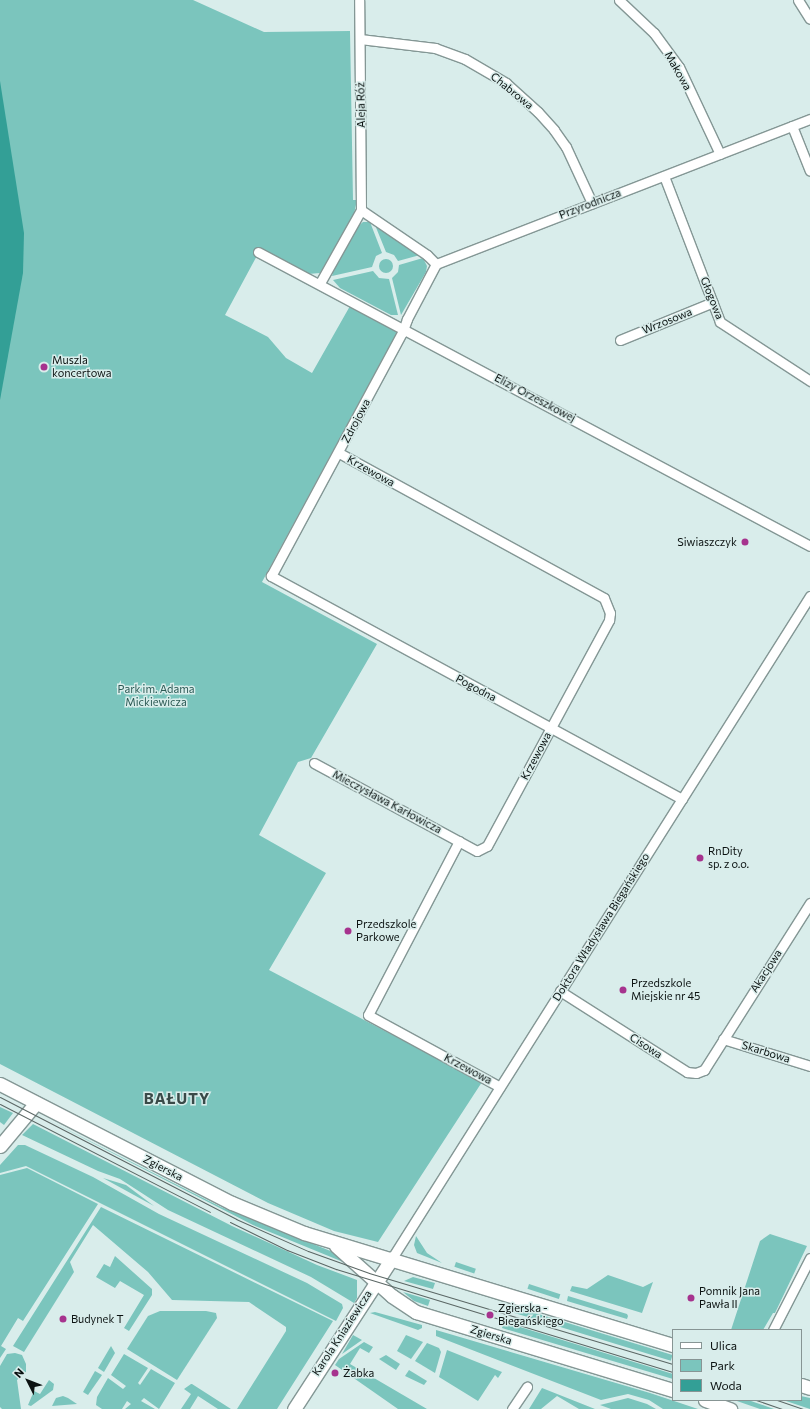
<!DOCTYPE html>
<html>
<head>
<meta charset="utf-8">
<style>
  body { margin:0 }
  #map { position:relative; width:810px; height:1409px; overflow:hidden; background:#d9edeb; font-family:Commissioner,sans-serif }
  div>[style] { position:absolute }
  .green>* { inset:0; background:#7bc5bd; transform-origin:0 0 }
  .round { border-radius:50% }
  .water>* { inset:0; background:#339f96 }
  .roads { filter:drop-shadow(1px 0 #849795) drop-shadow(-1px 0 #849795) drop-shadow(0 1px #849795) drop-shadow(0 -1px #849795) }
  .street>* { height:9px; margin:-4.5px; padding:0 4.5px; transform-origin:4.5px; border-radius:4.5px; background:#fff }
  .secondary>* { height:13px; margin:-6.5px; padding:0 6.5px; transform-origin:6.5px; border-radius:6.5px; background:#fff }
  .tram>* { height:1px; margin:-0.5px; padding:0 0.5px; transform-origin:0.5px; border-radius:0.5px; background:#5b6765 }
  .dots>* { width:11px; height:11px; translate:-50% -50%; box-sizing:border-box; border:2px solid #d9edeb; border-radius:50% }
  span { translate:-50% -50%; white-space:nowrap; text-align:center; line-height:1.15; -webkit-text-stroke:3px #d9edeb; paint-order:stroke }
  .street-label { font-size:11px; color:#0b1211 }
  .poi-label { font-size:11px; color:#0b1211 }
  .left { translate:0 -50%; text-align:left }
  .right { translate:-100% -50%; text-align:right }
  .park-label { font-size:11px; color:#2b5954 }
  .district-label { font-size:15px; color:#394a48; font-weight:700; letter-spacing:1px }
  .legend { position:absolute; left:672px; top:1329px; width:130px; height:72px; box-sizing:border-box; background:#d9edeb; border:1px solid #879594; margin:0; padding:5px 7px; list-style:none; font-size:12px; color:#0b1211 }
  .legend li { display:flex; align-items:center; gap:8px; height:20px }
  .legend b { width:20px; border:1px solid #879594 }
  .north { position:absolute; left:8px; top:1361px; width:40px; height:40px; -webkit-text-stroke:3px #d9edeb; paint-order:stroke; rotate:312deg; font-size:11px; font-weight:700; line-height:16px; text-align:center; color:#0b1211 }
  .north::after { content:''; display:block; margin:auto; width:14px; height:18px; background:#0b1211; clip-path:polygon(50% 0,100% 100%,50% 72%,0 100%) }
</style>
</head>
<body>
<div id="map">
  <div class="green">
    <i style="clip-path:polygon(0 0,193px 0,264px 32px,350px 31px,353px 200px,357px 200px,354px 214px,320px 273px,308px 274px,260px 250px,225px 315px,268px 337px,286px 358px,312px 373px,350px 306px,397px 332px,262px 582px,377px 644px,311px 758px,298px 762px,259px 835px,326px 873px,269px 970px,482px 1082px,378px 1242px,334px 1231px,268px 1203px,0 1064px)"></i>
    <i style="clip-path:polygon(363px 222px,370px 222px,382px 253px,376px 256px,372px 267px,332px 276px,333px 272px,357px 227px)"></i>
    <i style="clip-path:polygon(375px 225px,420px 255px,398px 261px,394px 255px,386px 252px)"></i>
    <i style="clip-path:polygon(423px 258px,427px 266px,426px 272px,401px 315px,392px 278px,398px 272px,399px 265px)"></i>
    <i class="round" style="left:379px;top:259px;width:14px;height:14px"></i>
    <i style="clip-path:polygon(373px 271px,379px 278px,389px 279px,398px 315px,391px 315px,340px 288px,333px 280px)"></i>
    <i style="clip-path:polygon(0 1107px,13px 1113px,4px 1125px,0 1122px)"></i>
    <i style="clip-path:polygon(44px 1118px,221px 1207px,333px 1252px,348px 1264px,253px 1225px)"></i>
    <i style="clip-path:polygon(33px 1124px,232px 1226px,317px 1265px,357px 1280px,357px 1298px,354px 1303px,311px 1277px,168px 1210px,120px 1179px,98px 1171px,22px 1135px)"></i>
    <i style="clip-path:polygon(18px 1145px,25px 1145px,93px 1177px,159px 1214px,307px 1283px,342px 1304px,343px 1308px,336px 1321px,26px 1166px,0 1173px,0 1165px)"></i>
    <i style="clip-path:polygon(27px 1168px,98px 1204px,23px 1321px,18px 1318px,1px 1346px,6px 1349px,0 1358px,0 1175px)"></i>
    <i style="clip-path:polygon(103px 1178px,126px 1185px,154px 1206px)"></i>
    <i style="clip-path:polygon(101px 1207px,333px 1321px,277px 1409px,237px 1409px,286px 1331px,286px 1327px,249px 1302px,172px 1300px,148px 1272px,93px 1225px,70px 1262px,74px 1272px,24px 1352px,13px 1346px)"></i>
    <i style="clip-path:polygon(770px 1234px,807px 1246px,775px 1313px,773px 1313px,763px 1330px,731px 1330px,760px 1241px)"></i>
    <i style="clip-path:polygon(416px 1236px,427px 1253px,442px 1263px,417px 1253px,414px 1245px)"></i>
    <i style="clip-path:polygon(115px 1256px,152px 1289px,152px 1295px,129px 1331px,124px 1328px,144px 1295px,120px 1281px,115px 1288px,96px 1277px,104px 1264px,110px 1267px)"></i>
    <i style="left:456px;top:1262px;width:21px;height:5px;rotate:19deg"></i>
    <i style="clip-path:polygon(608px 1275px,643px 1287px,653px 1282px,642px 1313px,570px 1291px,572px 1286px,587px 1289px)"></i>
    <i style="clip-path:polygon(413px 1277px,435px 1283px,433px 1289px,404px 1281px)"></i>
    <i style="left:529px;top:1284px;width:33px;height:5px;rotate:18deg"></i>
    <i style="clip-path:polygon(403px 1292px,430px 1300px,428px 1306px,414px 1301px)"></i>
    <i style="clip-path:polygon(568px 1296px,627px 1314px,628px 1316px,627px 1319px,567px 1301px)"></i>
    <i style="left:509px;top:1305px;width:171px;height:6px;rotate:17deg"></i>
    <i style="clip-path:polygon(160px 1311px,206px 1311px,216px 1313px,217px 1318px,177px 1380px,127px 1349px,148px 1316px)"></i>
    <i style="clip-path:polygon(375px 1312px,422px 1325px,422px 1328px,418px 1330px,370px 1313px)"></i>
    <i style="clip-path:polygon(504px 1322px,673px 1374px,673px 1379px,502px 1328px)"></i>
    <i style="clip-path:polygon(436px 1330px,650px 1393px,698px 1409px,663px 1409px,649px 1400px,628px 1394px,601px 1400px,436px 1336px)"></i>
    <i style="clip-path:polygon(353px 1335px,362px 1340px,342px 1354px)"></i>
    <i style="clip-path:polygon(406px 1335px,423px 1342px,411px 1359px,397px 1351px)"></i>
    <i style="clip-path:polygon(364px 1342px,373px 1347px,369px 1353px,360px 1348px,350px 1364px,427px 1409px,398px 1409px,335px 1365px,339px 1359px)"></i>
    <i style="clip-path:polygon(427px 1343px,439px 1348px,441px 1352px,435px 1373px,415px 1361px)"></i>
    <i style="clip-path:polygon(111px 1346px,115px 1353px,104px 1372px,98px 1368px)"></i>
    <i style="clip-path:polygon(447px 1350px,502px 1372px,498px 1378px,495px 1375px,478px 1401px,439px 1377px)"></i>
    <i style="clip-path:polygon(15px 1353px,22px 1355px,26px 1364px,26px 1372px,17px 1380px,21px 1409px,2px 1409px,0 1407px,0 1366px,7px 1354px)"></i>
    <i style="clip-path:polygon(124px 1354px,148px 1368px,138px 1383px,140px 1385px,151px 1369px,175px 1383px,159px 1409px,144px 1398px,141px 1401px,155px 1409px,125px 1409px,131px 1404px,127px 1401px,122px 1409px,102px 1409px,96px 1405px,97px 1397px,108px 1378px,123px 1389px,126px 1386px,111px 1375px)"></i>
    <i style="clip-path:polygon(386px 1355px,400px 1364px,396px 1370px,379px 1359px)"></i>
    <i style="clip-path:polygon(409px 1370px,427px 1381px,424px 1385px,405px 1376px)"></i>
    <i style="clip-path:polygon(95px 1371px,102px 1375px,88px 1395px,83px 1392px)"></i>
    <i style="clip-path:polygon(49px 1380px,54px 1384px,53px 1390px,31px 1406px,28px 1405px,34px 1391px,40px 1394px)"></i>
    <i style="clip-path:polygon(191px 1384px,192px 1384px,231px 1409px,218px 1409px,198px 1396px,190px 1409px,181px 1409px,191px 1394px,184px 1389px)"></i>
    <i style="clip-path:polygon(542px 1388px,595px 1409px,579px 1409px,557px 1396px,541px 1409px,529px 1409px)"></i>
    <i style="clip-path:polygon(63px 1396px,68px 1398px,77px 1404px,52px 1406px,56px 1398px)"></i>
    <i style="clip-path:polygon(801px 1396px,810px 1398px,810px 1409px,783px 1400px,801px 1400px)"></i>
    <i style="clip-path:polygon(628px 1398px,647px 1404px,656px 1409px,611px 1409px,600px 1405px)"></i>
    <i style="clip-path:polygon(734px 1400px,748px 1400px,774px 1409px,760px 1409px)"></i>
  </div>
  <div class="water">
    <i style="clip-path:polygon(0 81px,24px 233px,23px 273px,0 400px)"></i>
  </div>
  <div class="roads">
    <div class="street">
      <i style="left:619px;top:0;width:48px;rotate:43.3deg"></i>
      <i style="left:654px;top:33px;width:42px;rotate:53.7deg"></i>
      <i style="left:679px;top:67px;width:96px;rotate:64.8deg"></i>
      <i style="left:798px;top:0;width:22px;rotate:58deg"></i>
      <i style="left:360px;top:39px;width:76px;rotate:6.8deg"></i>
      <i style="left:435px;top:48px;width:32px;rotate:20deg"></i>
      <i style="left:465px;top:59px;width:48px;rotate:30.3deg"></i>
      <i style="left:506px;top:83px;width:43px;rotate:42.2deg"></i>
      <i style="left:538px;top:112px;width:24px;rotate:48deg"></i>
      <i style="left:554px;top:130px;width:21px;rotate:55deg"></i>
      <i style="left:566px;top:147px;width:62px;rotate:65.1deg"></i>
      <i style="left:792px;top:126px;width:48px;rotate:68.2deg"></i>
      <i style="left:664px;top:176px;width:156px;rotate:69deg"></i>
      <i style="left:720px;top:322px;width:108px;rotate:33.2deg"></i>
      <i style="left:361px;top:210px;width:80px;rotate:34.3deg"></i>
      <i style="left:427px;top:255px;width:13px;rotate:45deg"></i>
      <i style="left:258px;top:252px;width:625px;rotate:28.04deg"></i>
      <i style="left:320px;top:283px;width:84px;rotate:-60.7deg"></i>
      <i style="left:361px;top:210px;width:210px;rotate:-90.5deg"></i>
      <i style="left:620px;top:340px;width:100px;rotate:-22.2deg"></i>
      <i style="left:314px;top:763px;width:185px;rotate:28.4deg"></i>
      <i style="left:477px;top:851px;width:11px;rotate:-27deg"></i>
      <i style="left:487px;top:846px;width:257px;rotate:-61.6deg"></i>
      <i style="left:609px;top:620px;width:7px;rotate:-82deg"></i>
      <i style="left:610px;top:613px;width:16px;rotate:-112deg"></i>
      <i style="left:604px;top:598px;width:302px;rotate:-151.3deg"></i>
      <i style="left:682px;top:799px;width:468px;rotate:-151.5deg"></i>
      <i style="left:271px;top:576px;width:276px;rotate:-61.7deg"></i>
      <i style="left:402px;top:333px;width:15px;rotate:-70deg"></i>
      <i style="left:407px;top:319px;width:62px;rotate:-62.2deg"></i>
      <i style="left:436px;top:264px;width:401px;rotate:-21.2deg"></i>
      <i style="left:459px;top:841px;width:196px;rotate:117.6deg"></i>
      <i style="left:368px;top:1015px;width:150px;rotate:28.6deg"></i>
      <i style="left:560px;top:991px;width:151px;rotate:32.5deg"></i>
      <i style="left:687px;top:1072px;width:9px;rotate:6deg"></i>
      <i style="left:696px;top:1073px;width:9px;rotate:-21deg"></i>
      <i style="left:704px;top:1070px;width:198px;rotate:-57.6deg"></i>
      <i style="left:723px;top:1039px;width:91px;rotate:17.2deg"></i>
      <i style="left:392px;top:1258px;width:783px;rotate:-57.73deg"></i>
      <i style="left:773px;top:1330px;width:81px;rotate:-62.8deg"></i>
      <i style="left:512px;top:1409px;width:27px;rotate:-56deg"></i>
    </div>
    <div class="secondary">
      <i style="left:0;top:1084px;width:261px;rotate:27.2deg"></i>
      <i style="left:232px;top:1203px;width:78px;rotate:22.6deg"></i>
      <i style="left:304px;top:1233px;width:386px;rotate:16.9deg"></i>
      <i style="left:0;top:1146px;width:56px;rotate:-50.1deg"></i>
      <i style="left:336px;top:1246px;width:75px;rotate:41.8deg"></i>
      <i style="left:392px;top:1296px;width:29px;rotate:34deg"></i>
      <i style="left:416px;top:1312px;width:269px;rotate:16.9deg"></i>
      <i style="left:801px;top:1385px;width:9px;rotate:18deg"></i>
      <i style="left:705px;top:1400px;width:27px;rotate:20deg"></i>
      <i style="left:294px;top:1409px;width:180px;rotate:-57deg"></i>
    </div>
  </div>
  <div class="tram">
    <i style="left:0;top:1097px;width:266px;rotate:27.3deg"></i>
    <i style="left:236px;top:1219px;width:79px;rotate:24deg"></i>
    <i style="left:308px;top:1251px;width:65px;rotate:19.8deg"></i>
    <i style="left:369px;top:1273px;width:317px;rotate:16.7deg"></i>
    <i style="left:0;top:1104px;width:236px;rotate:27.2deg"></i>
    <i style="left:230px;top:1222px;width:64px;rotate:26.2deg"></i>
    <i style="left:287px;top:1250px;width:53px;rotate:21.2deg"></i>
    <i style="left:336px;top:1269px;width:352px;rotate:17deg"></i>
    <i style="left:756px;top:1400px;width:28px;rotate:19deg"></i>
    <i style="left:777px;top:1400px;width:28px;rotate:19deg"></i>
  </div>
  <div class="dots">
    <i style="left:44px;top:367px;background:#a6338e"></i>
    <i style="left:745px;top:542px;background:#a6338e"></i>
    <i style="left:700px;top:858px;background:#a6338e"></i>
    <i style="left:348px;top:931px;background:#a6338e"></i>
    <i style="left:623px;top:990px;background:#a6338e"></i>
    <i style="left:691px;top:1298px;background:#a6338e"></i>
    <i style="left:490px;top:1315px;background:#a6338e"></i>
    <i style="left:63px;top:1319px;background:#a6338e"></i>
    <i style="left:335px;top:1373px;background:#a6338e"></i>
  </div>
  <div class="street-label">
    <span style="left:678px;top:71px;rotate:60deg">Makowa</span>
    <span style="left:512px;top:91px;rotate:39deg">Chabrowa</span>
    <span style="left:361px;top:105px;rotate:-91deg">Aleja Róż</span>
    <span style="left:590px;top:204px;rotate:-21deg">Przyrodnicza</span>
    <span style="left:712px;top:298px;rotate:68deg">Głogowa</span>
    <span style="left:667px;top:321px;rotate:-22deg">Wrzosowa</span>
    <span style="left:535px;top:398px;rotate:28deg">Elizy Orzeszkowej</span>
    <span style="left:356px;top:421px;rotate:-62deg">Zdrojowa</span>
    <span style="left:371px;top:471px;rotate:29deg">Krzewowa</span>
    <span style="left:476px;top:688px;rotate:28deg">Pogodna</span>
    <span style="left:536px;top:756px;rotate:-62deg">Krzewowa</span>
    <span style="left:387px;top:802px;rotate:28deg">Mieczysława Karłowicza</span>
    <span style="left:601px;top:927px;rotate:-58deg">Doktora Władysława Biegańskiego</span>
    <span style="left:766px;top:971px;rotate:-57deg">Akacjowa</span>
    <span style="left:646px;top:1046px;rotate:33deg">Cisowa</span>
    <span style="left:766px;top:1052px;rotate:17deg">Skarbowa</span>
    <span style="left:468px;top:1069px;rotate:28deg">Krzewowa</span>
    <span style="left:163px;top:1168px;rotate:27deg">Zgierska</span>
    <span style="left:342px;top:1333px;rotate:-57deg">Karola Kniaziewicza</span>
    <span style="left:491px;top:1335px;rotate:17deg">Zgierska</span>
  </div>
  <div class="poi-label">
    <span class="left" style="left:52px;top:367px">Muszla<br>koncertowa</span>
    <span class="right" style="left:737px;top:542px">Siwiaszczyk</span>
    <span class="left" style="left:708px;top:858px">RnDity<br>sp. z o.o.</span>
    <span class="left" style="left:356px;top:931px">Przedszkole<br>Parkowe</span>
    <span class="left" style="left:631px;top:990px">Przedszkole<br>Miejskie nr 45</span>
    <span class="left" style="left:699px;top:1298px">Pomnik Jana<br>Pawła II</span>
    <span class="left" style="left:498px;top:1315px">Zgierska -<br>Biegańskiego</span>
    <span class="left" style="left:71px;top:1319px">Budynek T</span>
    <span class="left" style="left:343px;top:1373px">Żabka</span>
  </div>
  <div class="park-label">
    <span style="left:156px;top:696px">Park im. Adama<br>Mickiewicza</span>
  </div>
  <div class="district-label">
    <span style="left:177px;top:1099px">BAŁUTY</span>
  </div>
  <ul class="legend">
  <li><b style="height:5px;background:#fff"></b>Ulica</li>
  <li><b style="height:11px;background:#7bc5bd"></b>Park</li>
  <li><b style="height:11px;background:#339f96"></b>Woda</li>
  </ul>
  <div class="north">N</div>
</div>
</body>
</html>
